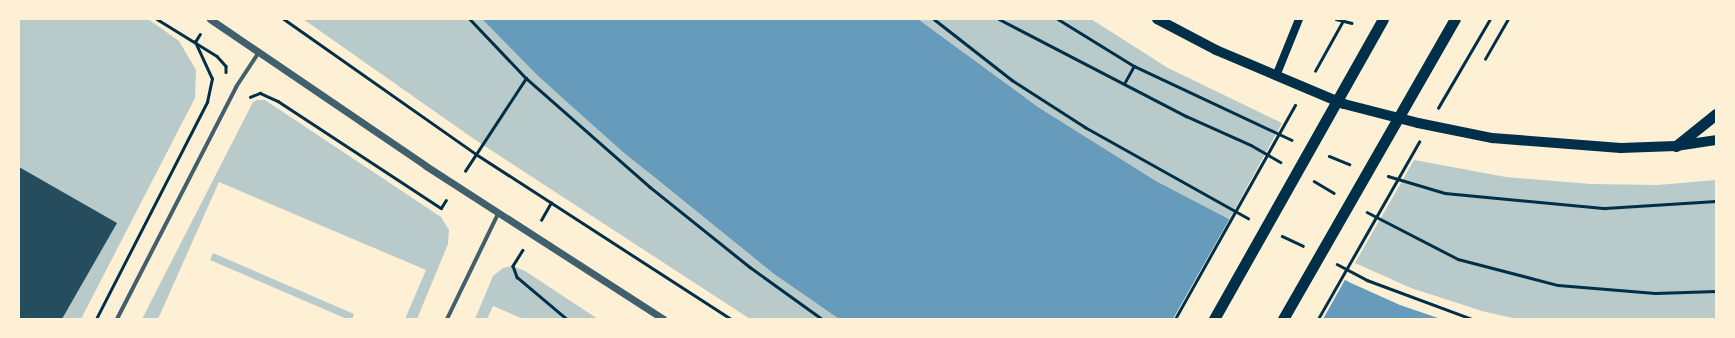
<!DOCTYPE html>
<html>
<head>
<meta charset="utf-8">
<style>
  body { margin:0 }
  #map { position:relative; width:1735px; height:338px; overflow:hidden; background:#fdf0d5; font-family:Quicksand,sans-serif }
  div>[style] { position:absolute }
  .green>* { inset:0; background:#b9caca }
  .water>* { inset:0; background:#669bbc }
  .pier>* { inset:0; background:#fdf0d5 }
  .building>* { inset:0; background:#264d5e }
  .path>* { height:2.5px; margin:-1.25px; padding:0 1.25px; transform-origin:1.25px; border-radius:1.25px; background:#003049 }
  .minor>* { height:4px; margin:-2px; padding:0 2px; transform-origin:2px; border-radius:2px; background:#3f606c }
  .tertiary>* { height:7px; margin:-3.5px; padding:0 3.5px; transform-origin:3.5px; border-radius:3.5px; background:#3f606c }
  .secondary>* { height:8px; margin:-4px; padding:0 4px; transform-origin:4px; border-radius:4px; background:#003049 }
  .primary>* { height:10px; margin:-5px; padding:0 5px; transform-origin:5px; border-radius:5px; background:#003049 }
  .trunk>* { height:11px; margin:-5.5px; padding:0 5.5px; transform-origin:5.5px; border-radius:5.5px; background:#003049 }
  span { translate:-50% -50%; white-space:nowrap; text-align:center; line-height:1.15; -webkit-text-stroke:3.5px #fdf0d5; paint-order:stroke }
  .frame { position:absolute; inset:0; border:20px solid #fdf0d5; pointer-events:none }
</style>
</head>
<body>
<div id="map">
  <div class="green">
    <i style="clip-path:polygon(19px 19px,148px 19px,179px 41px,196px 70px,195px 98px,81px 319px,19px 319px)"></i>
    <i style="clip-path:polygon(303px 19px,482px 19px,538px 76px,651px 175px,774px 274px,839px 319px,750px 319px,474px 139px)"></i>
    <i style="clip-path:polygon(918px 19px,1091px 19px,1168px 68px,1282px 123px,1229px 220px,1156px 181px,1038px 107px)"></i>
    <i style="clip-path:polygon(257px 100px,265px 100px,280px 110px,441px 217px,449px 230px,448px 244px,417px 319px,405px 319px,426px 270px,219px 182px,158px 319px,142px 319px,253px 102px)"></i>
    <i style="clip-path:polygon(1414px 160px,1506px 177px,1591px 184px,1658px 185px,1716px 180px,1716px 319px,1517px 319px,1482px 311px,1411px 288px,1355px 263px)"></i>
    <i style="clip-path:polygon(213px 253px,354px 314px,352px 319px,347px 319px,210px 260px)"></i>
    <i style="clip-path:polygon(513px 266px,525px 271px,598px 319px,523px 319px,493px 306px,487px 319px,475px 319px,493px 276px,503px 268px)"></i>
  </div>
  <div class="water">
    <i style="clip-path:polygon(482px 19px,918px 19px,1038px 107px,1156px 181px,1351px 283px,1400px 305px,1441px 319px,839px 319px,774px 274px,623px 152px,538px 76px)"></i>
  </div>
  <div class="pier">
    <i style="clip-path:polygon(1230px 218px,1346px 278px,1323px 319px,1173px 319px)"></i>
  </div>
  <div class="building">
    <i style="clip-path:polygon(19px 167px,117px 223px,62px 319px,19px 319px)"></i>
  </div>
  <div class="path">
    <i style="left:157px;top:19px;width:70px;rotate:31.7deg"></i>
    <i style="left:217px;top:56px;width:13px;rotate:48deg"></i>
    <i style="left:226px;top:66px;width:6px;rotate:90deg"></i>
    <i style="left:284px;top:19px;width:235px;rotate:35.1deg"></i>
    <i style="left:476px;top:154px;width:304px;rotate:32.9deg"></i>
    <i style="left:470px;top:19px;width:81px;rotate:46.5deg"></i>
    <i style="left:526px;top:78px;width:165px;rotate:41.3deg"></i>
    <i style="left:650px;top:187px;width:128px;rotate:38.7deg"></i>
    <i style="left:750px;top:267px;width:89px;rotate:35.8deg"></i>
    <i style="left:934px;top:19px;width:99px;rotate:38deg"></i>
    <i style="left:1012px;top:80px;width:87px;rotate:32.8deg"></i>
    <i style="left:1085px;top:127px;width:187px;rotate:29.2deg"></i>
    <i style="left:999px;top:19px;width:211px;rotate:27.4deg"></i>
    <i style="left:1186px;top:116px;width:71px;rotate:24deg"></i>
    <i style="left:1251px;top:145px;width:34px;rotate:30deg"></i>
    <i style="left:1058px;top:19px;width:89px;rotate:31.7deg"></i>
    <i style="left:1134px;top:66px;width:174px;rotate:25.1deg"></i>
    <i style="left:1336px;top:19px;width:16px;rotate:14deg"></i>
    <i style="left:195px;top:42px;width:9px;rotate:-58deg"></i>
    <i style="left:1485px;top:59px;width:46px;rotate:-60.1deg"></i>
    <i style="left:1315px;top:71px;width:60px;rotate:-60.9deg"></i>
    <i style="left:1125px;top:82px;width:18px;rotate:-61deg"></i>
    <i style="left:250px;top:97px;width:11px;rotate:-22deg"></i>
    <i style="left:260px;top:93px;width:20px;rotate:24deg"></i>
    <i style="left:278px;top:101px;width:195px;rotate:33.3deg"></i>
    <i style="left:441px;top:208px;width:9px;rotate:-58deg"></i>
    <i style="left:1438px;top:108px;width:103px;rotate:-59.7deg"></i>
    <i style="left:1329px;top:156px;width:22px;rotate:22deg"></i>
    <i style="left:465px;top:171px;width:111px;rotate:-56.7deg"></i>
    <i style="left:1388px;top:176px;width:59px;rotate:16.6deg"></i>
    <i style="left:1445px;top:193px;width:161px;rotate:5.4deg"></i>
    <i style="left:1605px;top:208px;width:111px;rotate:-3.6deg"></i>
    <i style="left:1314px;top:181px;width:23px;rotate:31deg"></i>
    <i style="left:1367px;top:212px;width:102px;rotate:27.3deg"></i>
    <i style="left:1458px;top:259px;width:103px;rotate:14.6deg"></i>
    <i style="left:1558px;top:285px;width:97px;rotate:4.7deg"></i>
    <i style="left:1655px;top:293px;width:61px;rotate:-1.9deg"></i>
    <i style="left:541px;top:220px;width:20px;rotate:-60deg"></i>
    <i style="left:1282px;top:236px;width:23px;rotate:25deg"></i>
    <i style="left:523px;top:250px;width:19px;rotate:122deg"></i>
    <i style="left:513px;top:266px;width:12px;rotate:70deg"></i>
    <i style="left:517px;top:277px;width:65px;rotate:40deg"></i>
    <i style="left:1337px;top:264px;width:34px;rotate:28deg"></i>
    <i style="left:1367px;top:280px;width:112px;rotate:20.4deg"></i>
    <i style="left:96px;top:319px;width:244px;rotate:-62.9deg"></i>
    <i style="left:207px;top:102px;width:24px;rotate:-78deg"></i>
    <i style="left:212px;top:79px;width:41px;rotate:-114.7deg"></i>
    <i style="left:1175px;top:319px;width:245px;rotate:-60.7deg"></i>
    <i style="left:1318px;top:319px;width:204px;rotate:-60.3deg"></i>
  </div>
  <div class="minor">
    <i style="left:117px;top:319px;width:261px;rotate:-62.8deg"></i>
    <i style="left:236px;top:87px;width:42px;rotate:-56.7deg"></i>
    <i style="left:447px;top:319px;width:119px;rotate:-64.1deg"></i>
  </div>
  <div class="tertiary">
    <i style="left:210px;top:19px;width:261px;rotate:34.2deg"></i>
    <i style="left:426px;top:166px;width:282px;rotate:32.8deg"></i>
  </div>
  <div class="secondary">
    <i style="left:1276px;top:76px;width:61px;rotate:-68deg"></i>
  </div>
  <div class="primary">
    <i style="left:1157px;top:19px;width:67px;rotate:27.7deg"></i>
    <i style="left:1216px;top:50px;width:139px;rotate:22.9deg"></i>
    <i style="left:1344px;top:104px;width:76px;rotate:14.4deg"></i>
    <i style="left:1418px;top:123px;width:76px;rotate:11.5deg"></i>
    <i style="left:1492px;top:138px;width:129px;rotate:4.4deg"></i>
    <i style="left:1621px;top:148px;width:55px;rotate:-2.1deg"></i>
    <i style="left:1676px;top:146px;width:40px;rotate:-8.5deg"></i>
  </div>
  <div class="trunk">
    <i style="left:1676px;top:146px;width:51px;rotate:-38.7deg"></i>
    <i style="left:1214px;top:319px;width:344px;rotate:-60.6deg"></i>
    <i style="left:1283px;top:319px;width:346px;rotate:-60.2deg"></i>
  </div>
  <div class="frame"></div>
</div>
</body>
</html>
